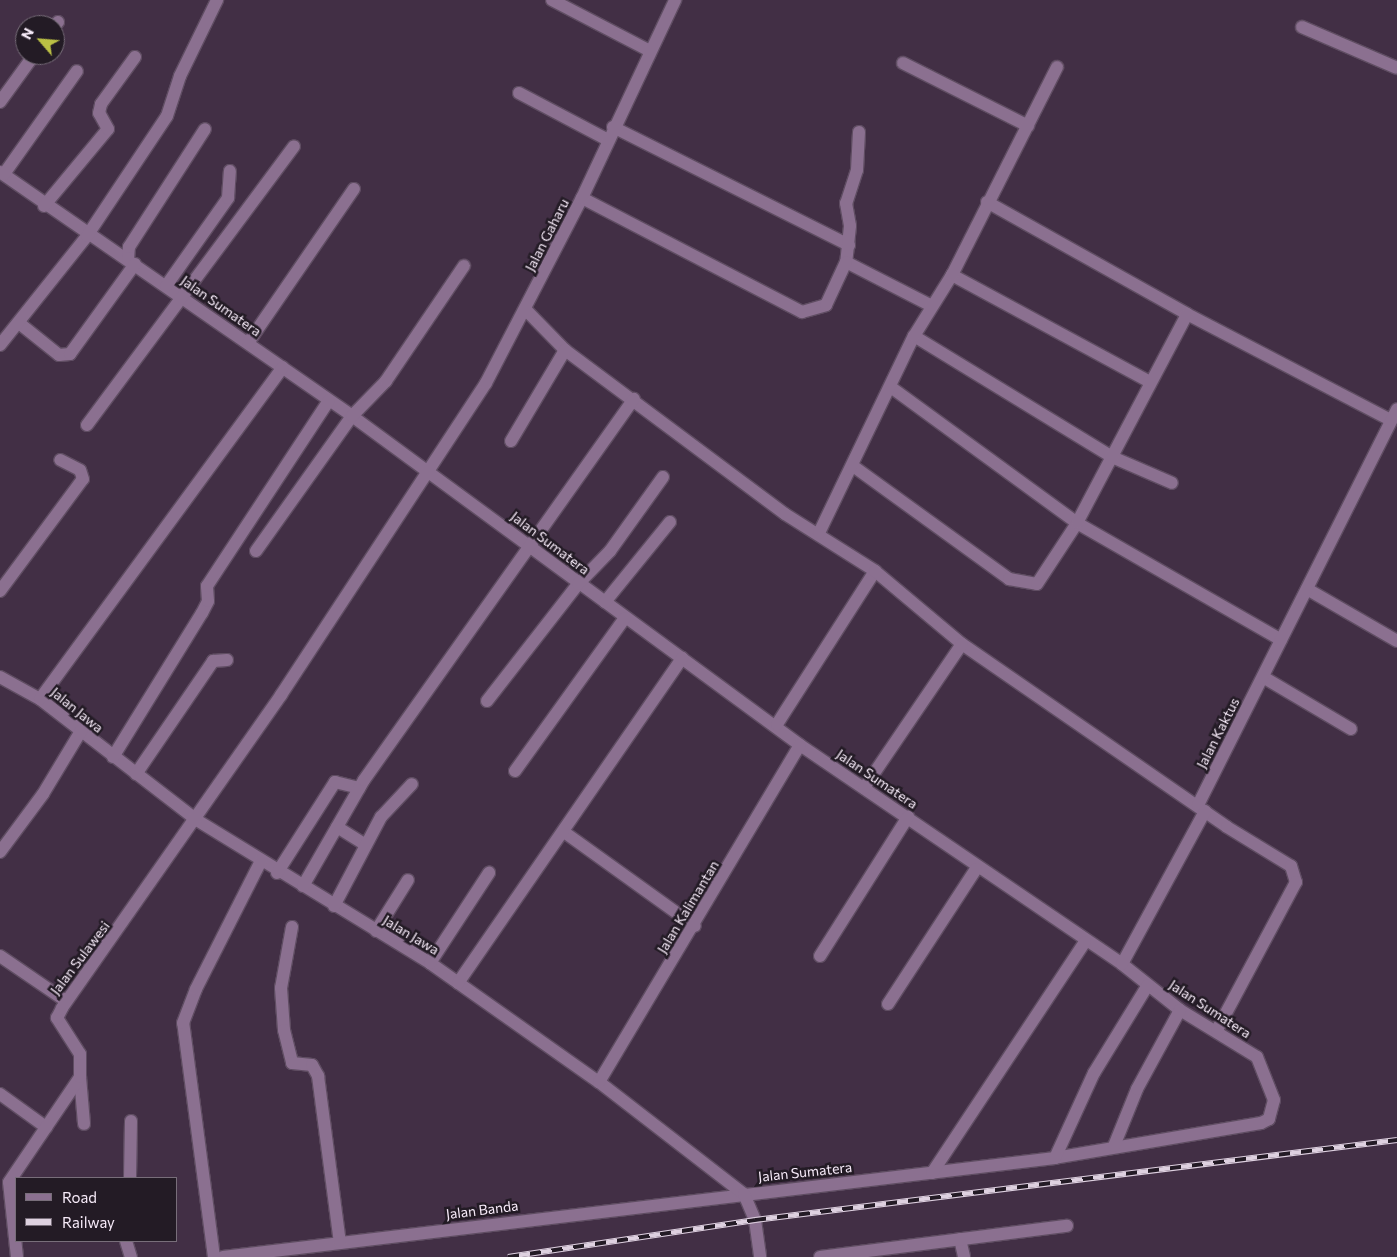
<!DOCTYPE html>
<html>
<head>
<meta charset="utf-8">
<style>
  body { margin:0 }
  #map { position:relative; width:1397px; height:1257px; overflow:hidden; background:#422f45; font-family:Commissioner,sans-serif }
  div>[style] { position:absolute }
  .roads { filter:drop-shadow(1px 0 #5f4d62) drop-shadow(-1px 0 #5f4d62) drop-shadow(0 1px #5f4d62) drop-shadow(0 -1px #5f4d62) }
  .minor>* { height:12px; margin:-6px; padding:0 6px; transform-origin:6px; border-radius:6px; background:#8b7090 }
  .rail>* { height:5.5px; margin-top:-2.75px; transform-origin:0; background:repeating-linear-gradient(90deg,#231b25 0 11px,#ded1e0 0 22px); box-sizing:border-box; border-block:1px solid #ded1e0 }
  span { translate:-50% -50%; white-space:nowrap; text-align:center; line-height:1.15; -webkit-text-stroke:5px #231b25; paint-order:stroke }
  .street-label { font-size:14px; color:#f7ebf9 }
  .legend { position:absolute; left:15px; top:1177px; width:162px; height:65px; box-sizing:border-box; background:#231b25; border:1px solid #786e7a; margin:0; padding:6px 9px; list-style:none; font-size:15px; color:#f7ebf9 }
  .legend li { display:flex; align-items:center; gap:10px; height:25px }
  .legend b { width:25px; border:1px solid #786e7a }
  .north { position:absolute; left:15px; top:15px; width:50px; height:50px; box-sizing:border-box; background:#231b25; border:1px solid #786e7a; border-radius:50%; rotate:297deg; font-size:14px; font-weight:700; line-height:20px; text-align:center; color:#f7ebf9 }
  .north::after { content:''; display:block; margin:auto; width:18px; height:22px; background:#bbc044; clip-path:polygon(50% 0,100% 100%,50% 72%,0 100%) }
</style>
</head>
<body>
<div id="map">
  <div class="roads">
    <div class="minor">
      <i style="left:552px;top:0;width:110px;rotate:27.5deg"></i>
      <i style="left:55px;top:26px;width:5px;rotate:-53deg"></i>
      <i style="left:1302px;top:27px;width:103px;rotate:23.3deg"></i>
      <i style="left:903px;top:63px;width:140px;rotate:26.7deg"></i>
      <i style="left:519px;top:93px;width:101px;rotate:27.8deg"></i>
      <i style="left:0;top:102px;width:58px;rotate:-54.1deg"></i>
      <i style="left:613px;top:127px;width:264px;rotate:26.6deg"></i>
      <i style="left:859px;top:132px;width:38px;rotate:93deg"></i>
      <i style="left:857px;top:170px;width:35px;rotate:108deg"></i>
      <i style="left:846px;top:203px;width:23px;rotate:80deg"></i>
      <i style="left:850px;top:226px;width:36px;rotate:96deg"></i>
      <i style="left:846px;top:262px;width:94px;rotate:27.1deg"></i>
      <i style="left:0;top:172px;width:428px;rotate:34.7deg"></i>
      <i style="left:352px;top:416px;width:556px;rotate:36.29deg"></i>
      <i style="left:800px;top:745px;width:389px;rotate:34.2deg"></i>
      <i style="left:1122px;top:964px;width:74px;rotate:38.4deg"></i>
      <i style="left:1180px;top:1010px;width:90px;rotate:31.4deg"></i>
      <i style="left:1257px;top:1057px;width:46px;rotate:68.4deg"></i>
      <i style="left:1274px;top:1100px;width:20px;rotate:105deg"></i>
      <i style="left:1269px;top:1119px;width:9px;rotate:153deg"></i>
      <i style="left:1261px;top:1123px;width:209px;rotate:170.4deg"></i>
      <i style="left:1055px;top:1158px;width:838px;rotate:173.21deg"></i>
      <i style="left:4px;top:174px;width:126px;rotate:-54.7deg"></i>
      <i style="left:582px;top:198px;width:248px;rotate:27.4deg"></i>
      <i style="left:802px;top:312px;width:25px;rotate:-16deg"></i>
      <i style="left:826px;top:305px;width:47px;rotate:-65.1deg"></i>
      <i style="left:987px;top:202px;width:229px;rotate:29.2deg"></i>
      <i style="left:1187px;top:314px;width:230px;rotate:27.5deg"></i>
      <i style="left:44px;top:206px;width:100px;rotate:-50.3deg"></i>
      <i style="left:108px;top:129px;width:18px;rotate:-119deg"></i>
      <i style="left:99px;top:113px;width:9px;rotate:-77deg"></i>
      <i style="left:101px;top:104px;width:58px;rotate:-54.1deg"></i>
      <i style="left:128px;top:260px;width:13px;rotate:-86deg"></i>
      <i style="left:129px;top:247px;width:140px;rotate:-57.2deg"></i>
      <i style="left:952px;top:275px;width:223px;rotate:28.4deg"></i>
      <i style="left:166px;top:286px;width:108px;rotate:-54.8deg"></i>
      <i style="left:228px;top:198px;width:27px;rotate:-86deg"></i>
      <i style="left:526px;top:310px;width:56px;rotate:45.7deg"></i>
      <i style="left:565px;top:350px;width:274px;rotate:36.7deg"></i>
      <i style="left:785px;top:514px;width:107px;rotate:32.3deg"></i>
      <i style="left:875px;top:571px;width:182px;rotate:122.6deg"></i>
      <i style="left:19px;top:323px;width:51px;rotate:38.7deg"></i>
      <i style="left:59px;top:355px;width:11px;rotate:-5deg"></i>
      <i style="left:70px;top:354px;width:111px;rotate:-54.2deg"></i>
      <i style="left:914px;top:336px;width:232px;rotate:31.4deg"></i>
      <i style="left:1112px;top:457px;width:65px;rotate:23.4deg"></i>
      <i style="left:248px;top:343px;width:187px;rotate:-55.5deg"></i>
      <i style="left:0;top:345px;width:139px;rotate:-51.4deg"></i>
      <i style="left:87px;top:236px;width:144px;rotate:-56.3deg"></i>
      <i style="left:167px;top:116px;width:42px;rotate:-72deg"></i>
      <i style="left:180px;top:76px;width:85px;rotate:-64deg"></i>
      <i style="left:892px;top:388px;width:229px;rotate:36.1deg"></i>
      <i style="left:1077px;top:523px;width:235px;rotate:29.8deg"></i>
      <i style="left:87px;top:425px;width:347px;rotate:-53.4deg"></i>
      <i style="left:511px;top:441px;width:106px;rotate:-59.3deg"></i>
      <i style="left:853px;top:466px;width:193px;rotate:35.9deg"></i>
      <i style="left:1009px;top:579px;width:28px;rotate:10deg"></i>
      <i style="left:1037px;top:584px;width:73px;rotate:-56.7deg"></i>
      <i style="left:1077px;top:523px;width:236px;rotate:-62.2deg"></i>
      <i style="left:819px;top:533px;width:219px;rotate:-64.3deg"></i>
      <i style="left:914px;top:336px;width:72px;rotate:-58.1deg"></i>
      <i style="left:952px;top:275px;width:233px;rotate:-63.2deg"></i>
      <i style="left:256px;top:551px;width:166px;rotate:-54.6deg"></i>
      <i style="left:352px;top:416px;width:49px;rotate:-45.8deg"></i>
      <i style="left:386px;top:381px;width:139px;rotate:-55.9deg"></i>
      <i style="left:875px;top:571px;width:114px;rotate:40deg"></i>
      <i style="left:962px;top:644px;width:322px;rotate:34.6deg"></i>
      <i style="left:1227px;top:827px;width:75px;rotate:31.4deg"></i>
      <i style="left:1291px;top:866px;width:17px;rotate:73deg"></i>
      <i style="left:1296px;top:882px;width:168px;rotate:118.1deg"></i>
      <i style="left:1307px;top:589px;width:104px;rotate:30deg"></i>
      <i style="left:0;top:591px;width:139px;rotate:-53.5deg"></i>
      <i style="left:83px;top:479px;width:9px;rotate:-108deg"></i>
      <i style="left:80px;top:470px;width:22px;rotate:-153deg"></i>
      <i style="left:605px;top:602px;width:103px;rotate:-50.9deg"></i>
      <i style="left:0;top:677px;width:46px;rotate:28.8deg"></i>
      <i style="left:40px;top:699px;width:196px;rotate:37.7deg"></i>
      <i style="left:195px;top:819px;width:276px;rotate:31.5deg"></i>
      <i style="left:430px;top:963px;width:207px;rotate:35.2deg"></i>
      <i style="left:599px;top:1082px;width:183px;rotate:37.7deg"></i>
      <i style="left:744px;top:1194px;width:28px;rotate:67deg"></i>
      <i style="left:755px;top:1220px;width:37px;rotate:82deg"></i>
      <i style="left:1263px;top:677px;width:102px;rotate:30.6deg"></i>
      <i style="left:40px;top:699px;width:411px;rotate:-53.8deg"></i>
      <i style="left:487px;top:701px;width:148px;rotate:-52.1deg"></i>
      <i style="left:578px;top:584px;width:46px;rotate:-45.9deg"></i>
      <i style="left:610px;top:551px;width:91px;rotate:-54.4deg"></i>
      <i style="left:113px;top:757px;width:169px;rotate:-58.3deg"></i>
      <i style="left:202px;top:613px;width:13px;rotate:-63deg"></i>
      <i style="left:208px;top:601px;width:15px;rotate:-94deg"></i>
      <i style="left:207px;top:586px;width:222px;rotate:-56.7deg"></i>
      <i style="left:515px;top:771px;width:188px;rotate:-54.3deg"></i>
      <i style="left:136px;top:774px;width:137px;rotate:-55.7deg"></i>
      <i style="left:213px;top:661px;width:14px;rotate:-4deg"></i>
      <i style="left:864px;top:788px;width:174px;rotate:-55.8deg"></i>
      <i style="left:1198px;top:805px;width:443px;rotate:-63.3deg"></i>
      <i style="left:337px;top:827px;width:34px;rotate:32deg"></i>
      <i style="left:564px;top:832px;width:161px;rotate:35.7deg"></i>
      <i style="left:0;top:852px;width:72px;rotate:-53.4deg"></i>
      <i style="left:43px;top:794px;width:74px;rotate:-58.9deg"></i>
      <i style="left:277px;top:873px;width:108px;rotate:-57.5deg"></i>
      <i style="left:335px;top:782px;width:25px;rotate:14deg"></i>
      <i style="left:303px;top:886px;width:122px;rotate:-60.1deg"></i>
      <i style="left:364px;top:780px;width:467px;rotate:-54.7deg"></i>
      <i style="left:334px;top:906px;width:101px;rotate:-62.2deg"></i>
      <i style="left:381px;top:817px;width:45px;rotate:-46.8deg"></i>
      <i style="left:292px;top:927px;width:62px;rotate:100.2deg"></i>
      <i style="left:281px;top:988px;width:42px;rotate:85.9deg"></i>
      <i style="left:284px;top:1030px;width:34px;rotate:76deg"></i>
      <i style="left:292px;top:1063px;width:20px;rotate:6deg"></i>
      <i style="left:312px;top:1065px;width:13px;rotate:61deg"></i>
      <i style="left:318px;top:1076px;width:168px;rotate:82.5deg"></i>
      <i style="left:376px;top:931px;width:60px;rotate:-57.9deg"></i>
      <i style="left:0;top:956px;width:80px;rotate:34.3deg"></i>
      <i style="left:820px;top:956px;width:165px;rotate:-57.7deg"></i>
      <i style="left:430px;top:963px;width:108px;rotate:-56.8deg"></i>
      <i style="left:1122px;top:964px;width:174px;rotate:-61.5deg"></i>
      <i style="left:458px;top:983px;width:395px;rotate:-55.4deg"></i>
      <i style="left:888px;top:1004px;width:161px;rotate:-56.9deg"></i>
      <i style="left:80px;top:1077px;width:47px;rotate:85.1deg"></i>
      <i style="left:599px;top:1082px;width:392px;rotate:-59.2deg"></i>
      <i style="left:0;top:1094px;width:57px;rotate:35.7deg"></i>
      <i style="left:1114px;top:1146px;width:61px;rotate:-68deg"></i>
      <i style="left:1137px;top:1089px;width:90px;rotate:-61.4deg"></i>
      <i style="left:1055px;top:1158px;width:94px;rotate:-65.4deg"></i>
      <i style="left:1094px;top:1073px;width:103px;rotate:-58.5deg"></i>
      <i style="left:932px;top:1173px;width:277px;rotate:-56.5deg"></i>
      <i style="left:130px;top:1178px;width:57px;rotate:-89deg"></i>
      <i style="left:960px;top:1239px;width:18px;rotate:77deg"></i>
      <i style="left:126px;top:1241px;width:17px;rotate:73deg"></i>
      <i style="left:17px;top:1257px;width:75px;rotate:-96.1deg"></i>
      <i style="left:9px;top:1182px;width:127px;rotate:-55.9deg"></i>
      <i style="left:80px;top:1077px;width:23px;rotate:-90deg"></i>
      <i style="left:80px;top:1054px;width:43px;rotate:-122.6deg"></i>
      <i style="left:57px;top:1018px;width:11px;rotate:-63deg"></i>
      <i style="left:62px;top:1008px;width:382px;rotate:-55deg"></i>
      <i style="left:281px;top:695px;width:373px;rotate:-56.7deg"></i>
      <i style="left:486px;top:383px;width:208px;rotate:-62.6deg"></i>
      <i style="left:582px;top:198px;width:219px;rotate:-64.8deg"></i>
      <i style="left:214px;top:1257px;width:236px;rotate:-97.5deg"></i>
      <i style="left:183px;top:1023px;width:36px;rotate:-69deg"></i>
      <i style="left:196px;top:989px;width:144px;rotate:-63.1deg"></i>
      <i style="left:820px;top:1257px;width:249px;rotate:-7.2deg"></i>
    </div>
  </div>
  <div class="rail">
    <i style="left:508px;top:1257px;width:250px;rotate:-8.5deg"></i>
    <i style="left:755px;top:1220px;width:647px;rotate:-7.1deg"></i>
  </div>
  <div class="street-label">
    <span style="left:547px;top:235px;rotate:-63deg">Jalan Gaharu</span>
    <span style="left:221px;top:306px;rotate:35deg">Jalan Sumatera</span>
    <span style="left:550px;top:543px;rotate:37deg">Jalan Sumatera</span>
    <span style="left:77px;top:710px;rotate:39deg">Jalan Jawa</span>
    <span style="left:1218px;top:733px;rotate:-63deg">Jalan Kaktus</span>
    <span style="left:877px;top:779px;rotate:34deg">Jalan Sumatera</span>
    <span style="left:688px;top:907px;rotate:-59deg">Jalan Kalimantan</span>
    <span style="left:411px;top:935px;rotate:31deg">Jalan Jawa</span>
    <span style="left:80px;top:958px;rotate:-53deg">Jalan Sulawesi</span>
    <span style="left:1210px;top:1009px;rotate:33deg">Jalan Sumatera</span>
    <span style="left:805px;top:1172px;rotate:-6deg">Jalan Sumatera</span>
    <span style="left:482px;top:1210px;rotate:-7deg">Jalan Banda</span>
  </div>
  <ul class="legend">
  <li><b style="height:6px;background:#8b7090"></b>Road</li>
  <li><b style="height:6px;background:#ded1e0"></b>Railway</li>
  </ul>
  <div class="north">N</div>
</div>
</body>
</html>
